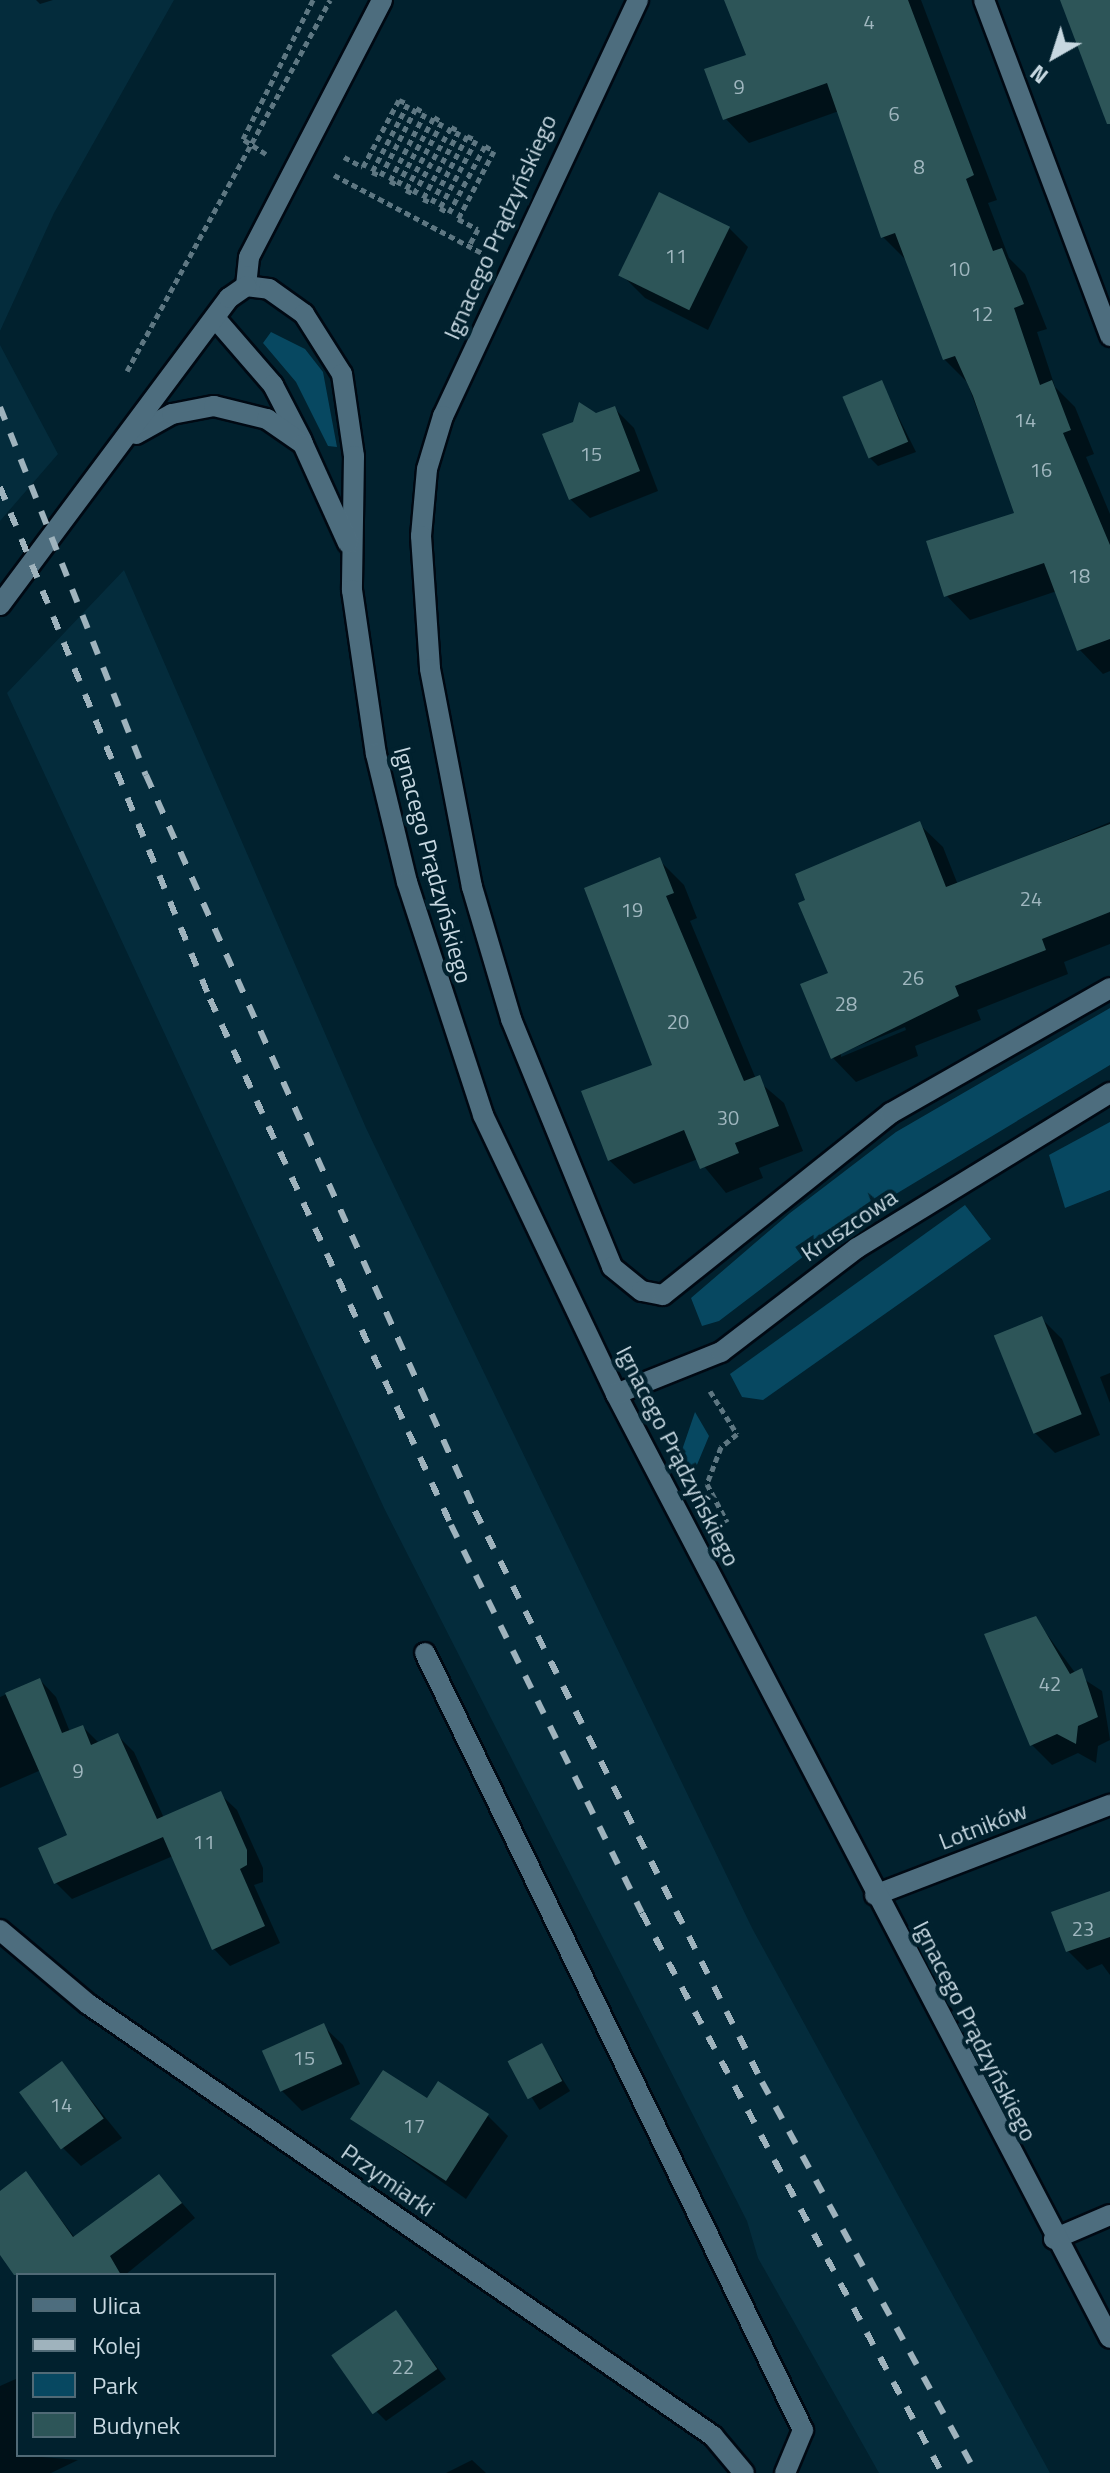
<!DOCTYPE html>
<html>
<head>
<meta charset="utf-8">
<style>
  body { margin:0 }
  #map { position:relative; width:1110px; height:2473px; overflow:hidden; background:#01212e; font-family:"Titillium Web",sans-serif }
  div>[style] { position:absolute }
  .built>* { inset:0; background:#042c3c }
  .green>* { inset:0; background:#074861 }
  .shadow>* { inset:0; background:#0007; transform-origin:0 0 }
  .building>* { inset:0; background:#2d5558; transform-origin:0 0 }
  .path>* { height:5px; margin-top:-2.5px; transform-origin:0; background:repeating-linear-gradient(90deg,#5e7782 0 6px,transparent 0 10px) }
  .roads { filter:drop-shadow(2px 0 #000913) drop-shadow(-2px 0 #000913) drop-shadow(0 2px #000913) drop-shadow(0 -2px #000913) }
  .service>* { height:20px; margin:-10px; padding:0 10px; transform-origin:10px; border-radius:10px; background:#4d6d7e }
  .minor>* { height:20px; margin:-10px; padding:0 10px; transform-origin:10px; border-radius:10px; background:#4d6d7e }
  .tertiary>* { height:20px; margin:-10px; padding:0 10px; transform-origin:10px; border-radius:10px; background:#4d6d7e }
  .secondary>* { height:20px; margin:-10px; padding:0 10px; transform-origin:10px; border-radius:10px; background:#4d6d7e }
  .rail>* { height:6px; margin-top:-3px; transform-origin:0; background:repeating-linear-gradient(90deg,#9fb3bd 0 14px,transparent 0 28px) }
  span { translate:-50% -50%; white-space:nowrap; text-align:center; line-height:1.15; -webkit-text-stroke:8px #01212e; paint-order:stroke }
  .number-label { font-size:20px; color:#a0b7bf }
  .number-label span { -webkit-text-stroke-width:0 }
  .street-label { font-size:24px; color:#c7d8e1 }
  .legend { position:absolute; left:16px; top:2273px; width:260px; height:184px; box-sizing:border-box; background:#01212e; border:2px solid #506a76; margin:0; padding:10px 14px; list-style:none; font-size:24px; color:#c7d8e1 }
  .legend li { display:flex; align-items:center; gap:16px; height:40px }
  .legend b { width:40px; border:2px solid #506a76 }
  .north { position:absolute; left:1014px; top:16px; width:80px; height:80px; -webkit-text-stroke:6px #01212e; paint-order:stroke; rotate:219deg; font-size:22px; font-weight:700; line-height:32px; text-align:center; color:#c7d8e1 }
  .north::after { content:''; display:block; margin:auto; width:28px; height:36px; background:#c7d8e1; clip-path:polygon(50% 0,100% 100%,50% 72%,0 100%) }
</style>
</head>
<body>
<div id="map">
  <div class="built">
    <i style="clip-path:polygon(0 0,174px 0,54px 213px,0 331px)"></i>
    <i style="clip-path:polygon(0 345px,58px 454px,0 521px)"></i>
    <i style="clip-path:polygon(124px 570px,366px 1128px,752px 1928px,1050px 2473px,879px 2473px,758px 2258px,747px 2221px,385px 1510px,7px 693px)"></i>
  </div>
  <div class="green">
    <i style="clip-path:polygon(271px 332px,305px 349px,323px 372px,337px 447px,328px 446px,296px 382px,263px 343px)"></i>
    <i style="clip-path:polygon(1110px 1008px,1110px 1065px,846px 1224px,719px 1321px,702px 1326px,691px 1298px,790px 1213px,896px 1132px)"></i>
    <i style="clip-path:polygon(1110px 1122px,1110px 1190px,1065px 1208px,1049px 1155px)"></i>
    <i style="clip-path:polygon(965px 1205px,991px 1239px,763px 1400px,742px 1397px,730px 1374px)"></i>
    <i style="clip-path:polygon(695px 1412px,709px 1436px,694px 1472px,695px 1493px,682px 1450px)"></i>
  </div>
  <div class="shadow">
    <i style="clip-path:polygon(36px 0,53px 0,40px 4px)"></i>
    <i style="clip-path:polygon(726px 0,921px 0,997px 200px,988px 203px,1009px 258px,1025px 274px,1047px 329px,1037px 332px,1055px 387px,1075px 407px,1094px 454px,1086px 457px,1110px 514px,1110px 671px,1103px 674px,1079px 649px,1057px 591px,970px 620px,946px 595px,1016px 514px,967px 382px,944px 359px,908px 262px,883px 237px,839px 111px,749px 143px,725px 118px,749px 56px)"></i>
    <i style="clip-path:polygon(728px 227px,748px 247px,708px 330px,645px 298px,625px 278px)"></i>
    <i style="clip-path:polygon(881px 382px,916px 452px,878px 466px,869px 457px)"></i>
    <i style="clip-path:polygon(614px 408px,634px 428px,658px 491px,590px 518px,570px 499px,596px 415px)"></i>
    <i style="clip-path:polygon(evenodd,1110px 822px,1110px 944px,1064px 962px,1068px 974px,977px 1010px,981px 1020px,915px 1046px,918px 1056px,856px 1082px,833px 1058px,802px 985px,831px 974px,919px 824px,943px 847px,958px 885px,1110px 822px,905px 1027px,906px 1030px,841px 1057px,841px 1053px,905px 1027px)"></i>
    <i style="clip-path:polygon(659px 860px,684px 885px,697px 918px,690px 921px,756px 1079px,784px 1103px,803px 1151px,759px 1168px,763px 1178px,726px 1193px,698px 1159px,634px 1184px,609px 1160px,655px 1067px)"></i>
    <i style="clip-path:polygon(1042px 1319px,1062px 1339px,1100px 1435px,1055px 1453px,1035px 1433px)"></i>
    <i style="clip-path:polygon(1110px 1373px,1110px 1403px,1100px 1377px)"></i>
    <i style="clip-path:polygon(1035px 1618px,1076px 1674px,1102px 1691px,1110px 1740px,1098px 1746px,1096px 1763px,1078px 1753px,1052px 1765px,1032px 1745px,987px 1635px)"></i>
    <i style="clip-path:polygon(40px 1680px,56px 1697px,70px 1732px,83px 1727px,99px 1743px,118px 1736px,134px 1752px,164px 1818px,220px 1794px,237px 1810px,263px 1868px,263px 1882px,254px 1885px,280px 1943px,230px 1966px,214px 1949px,173px 1856px,72px 1899px,56px 1883px,70px 1836px,41px 1770px,0 1788px,0 1697px)"></i>
    <i style="clip-path:polygon(1110px 1894px,1110px 1975px,1102px 1964px,1087px 1970px,1068px 1951px)"></i>
    <i style="clip-path:polygon(323px 2026px,343px 2045px,360px 2084px,302px 2111px,282px 2091px)"></i>
    <i style="left:542px;top:2046px;width:53px;height:36px;rotate:58deg"></i>
    <i style="clip-path:polygon(61px 2063px,122px 2138px,81px 2166px,61px 2146px)"></i>
    <i style="clip-path:polygon(488px 2116px,508px 2136px,466px 2199px,353px 2119px)"></i>
    <i style="clip-path:polygon(26px 2174px,75px 2238px,159px 2176px,195px 2218px,125px 2275px,32px 2275px,0 2230px,0 2193px)"></i>
    <i style="clip-path:polygon(396px 2313px,446px 2379px,386px 2421px,377px 2412px)"></i>
    <i style="clip-path:polygon(18px 2378px,18px 2455px,78px 2460px,51px 2473px,0 2473px,0 2386px)"></i>
    <i style="clip-path:polygon(472px 2460px,486px 2473px,446px 2473px)"></i>
  </div>
  <div class="building">
    <i style="clip-path:polygon(724px 0,908px 0,974px 175px,966px 179px,993px 251px,1002px 248px,1024px 304px,1014px 308px,1040px 385px,1052px 380px,1071px 430px,1063px 433px,1110px 545px,1110px 639px,1077px 651px,1044px 563px,944px 597px,926px 541px,1014px 513px,973px 396px,955px 356px,943px 360px,895px 233px,881px 238px,827px 83px,723px 120px,704px 69px,746px 55px)"></i>
    <i style="clip-path:polygon(1060px 0,1110px 0,1110px 124px,1107px 124px)"></i>
    <i style="left:659px;top:192px;width:79px;height:93px;rotate:26deg"></i>
    <i style="left:882px;top:380px;width:67px;height:43px;rotate:67deg"></i>
    <i style="clip-path:polygon(579px 402px,596px 413px,615px 406px,640px 471px,569px 500px,542px 434px,573px 422px)"></i>
    <i style="clip-path:polygon(920px 821px,946px 887px,1110px 824px,1110px 912px,1042px 939px,1046px 950px,955px 986px,959px 996px,831px 1059px,800px 984px,828px 973px,798px 903px,805px 900px,795px 874px)"></i>
    <i style="clip-path:polygon(660px 857px,674px 893px,666px 896px,744px 1081px,760px 1075px,779px 1126px,735px 1143px,739px 1153px,700px 1169px,684px 1130px,608px 1161px,581px 1091px,652px 1065px,584px 888px)"></i>
    <i style="left:1042px;top:1316px;width:106px;height:52px;rotate:68deg"></i>
    <i style="clip-path:polygon(1036px 1616px,1070px 1674px,1082px 1668px,1098px 1717px,1078px 1726px,1076px 1744px,1057px 1734px,1030px 1746px,984px 1634px)"></i>
    <i style="clip-path:polygon(40px 1678px,62px 1733px,83px 1725px,91px 1745px,118px 1733px,157px 1819px,221px 1791px,247px 1850px,247px 1865px,240px 1869px,265px 1926px,212px 1950px,163px 1837px,54px 1884px,38px 1848px,67px 1835px,5px 1693px)"></i>
    <i style="clip-path:polygon(1110px 1891px,1110px 1937px,1066px 1952px,1051px 1912px)"></i>
    <i style="left:324px;top:2023px;width:45px;height:68px;rotate:66deg"></i>
    <i style="left:542px;top:2043px;width:43px;height:39px;rotate:62deg"></i>
    <i style="left:62px;top:2061px;width:71px;height:53px;rotate:54deg"></i>
    <i style="clip-path:polygon(383px 2070px,427px 2098px,438px 2081px,489px 2114px,446px 2181px,350px 2119px)"></i>
    <i style="clip-path:polygon(26px 2171px,73px 2237px,159px 2174px,182px 2203px,110px 2256px,121px 2275px,14px 2275px,0 2255px,0 2191px)"></i>
    <i style="left:396px;top:2310px;width:72px;height:79px;rotate:55deg"></i>
  </div>
  <div class="path">
    <i style="left:266px;top:154px;width:27px;rotate:-147deg"></i>
    <i style="left:243px;top:139px;width:156px;rotate:-63.3deg"></i>
    <i style="left:344px;top:157px;width:21px;rotate:28deg"></i>
    <i style="left:363px;top:167px;width:76px;rotate:-61.8deg"></i>
    <i style="left:399px;top:100px;width:10px;rotate:24deg"></i>
    <i style="left:408px;top:104px;width:77px;rotate:117.9deg"></i>
    <i style="left:372px;top:172px;width:10px;rotate:24deg"></i>
    <i style="left:381px;top:176px;width:76px;rotate:-62.8deg"></i>
    <i style="left:416px;top:108px;width:10px;rotate:29deg"></i>
    <i style="left:425px;top:113px;width:76px;rotate:117.2deg"></i>
    <i style="left:390px;top:181px;width:9px;rotate:27deg"></i>
    <i style="left:398px;top:185px;width:77px;rotate:-62.1deg"></i>
    <i style="left:434px;top:117px;width:9px;rotate:32deg"></i>
    <i style="left:442px;top:122px;width:77px;rotate:117.9deg"></i>
    <i style="left:406px;top:190px;width:9px;rotate:27deg"></i>
    <i style="left:414px;top:194px;width:77px;rotate:-61.1deg"></i>
    <i style="left:451px;top:127px;width:9px;rotate:27deg"></i>
    <i style="left:459px;top:131px;width:77px;rotate:117.9deg"></i>
    <i style="left:423px;top:199px;width:10px;rotate:24deg"></i>
    <i style="left:432px;top:203px;width:76px;rotate:-62.4deg"></i>
    <i style="left:467px;top:136px;width:10px;rotate:24deg"></i>
    <i style="left:476px;top:140px;width:77px;rotate:117.9deg"></i>
    <i style="left:440px;top:208px;width:10px;rotate:29deg"></i>
    <i style="left:449px;top:213px;width:76px;rotate:-61.8deg"></i>
    <i style="left:485px;top:146px;width:10px;rotate:29deg"></i>
    <i style="left:494px;top:151px;width:77px;rotate:117.9deg"></i>
    <i style="left:458px;top:219px;width:22px;rotate:27deg"></i>
    <i style="left:478px;top:229px;width:19px;rotate:118deg"></i>
    <i style="left:334px;top:175px;width:170px;rotate:27.8deg"></i>
    <i style="left:127px;top:371px;width:423px;rotate:-61.3deg"></i>
    <i style="left:710px;top:1391px;width:51px;rotate:57.9deg"></i>
    <i style="left:737px;top:1434px;width:21px;rotate:141deg"></i>
    <i style="left:721px;top:1447px;width:40px;rotate:111deg"></i>
    <i style="left:707px;top:1484px;width:43px;rotate:62.2deg"></i>
  </div>
  <div class="roads">
    <div class="service">
      <i style="left:425px;top:1653px;width:864px;rotate:64.06deg"></i>
      <i style="left:803px;top:2430px;width:47px;rotate:112.7deg"></i>
    </div>
    <div class="minor">
      <i style="left:638px;top:0;width:459px;rotate:115.1deg"></i>
      <i style="left:443px;top:416px;width:55px;rotate:106.8deg"></i>
      <i style="left:427px;top:469px;width:67px;rotate:95.1deg"></i>
      <i style="left:421px;top:536px;width:133px;rotate:86.1deg"></i>
      <i style="left:430px;top:669px;width:222px;rotate:79.1deg"></i>
      <i style="left:472px;top:887px;width:138px;rotate:73.5deg"></i>
      <i style="left:511px;top:1019px;width:268px;rotate:67.8deg"></i>
      <i style="left:612px;top:1267px;width:38px;rotate:39deg"></i>
      <i style="left:642px;top:1291px;width:21px;rotate:11deg"></i>
      <i style="left:663px;top:1295px;width:292px;rotate:-38.6deg"></i>
      <i style="left:891px;top:1113px;width:252px;rotate:-29.7deg"></i>
      <i style="left:984px;top:0;width:359px;rotate:69.4deg"></i>
      <i style="left:875px;top:1895px;width:252px;rotate:-21deg"></i>
      <i style="left:0;top:1930px;width:115px;rotate:40.1deg"></i>
      <i style="left:88px;top:2004px;width:760px;rotate:34.65deg"></i>
      <i style="left:713px;top:2436px;width:48px;rotate:50deg"></i>
      <i style="left:1054px;top:2239px;width:61px;rotate:-23.2deg"></i>
    </div>
    <div class="tertiary">
      <i style="left:616px;top:1394px;width:1065px;rotate:62.38deg"></i>
    </div>
    <div class="secondary">
      <i style="left:246px;top:286px;width:23px;rotate:7deg"></i>
      <i style="left:269px;top:289px;width:43px;rotate:35.5deg"></i>
      <i style="left:304px;top:314px;width:71px;rotate:57.7deg"></i>
      <i style="left:342px;top:374px;width:83px;rotate:81.7deg"></i>
      <i style="left:354px;top:456px;width:134px;rotate:90.9deg"></i>
      <i style="left:352px;top:590px;width:166px;rotate:81.7deg"></i>
      <i style="left:376px;top:754px;width:132px;rotate:76.4deg"></i>
      <i style="left:407px;top:882px;width:245px;rotate:71.9deg"></i>
      <i style="left:483px;top:1115px;width:309px;rotate:64.5deg"></i>
      <i style="left:616px;top:1394px;width:113px;rotate:-21.8deg"></i>
      <i style="left:721px;top:1352px;width:171px;rotate:-37.4deg"></i>
      <i style="left:857px;top:1248px;width:297px;rotate:-31.5deg"></i>
      <i style="left:246px;top:286px;width:29px;rotate:-84deg"></i>
      <i style="left:249px;top:257px;width:289px;rotate:-62.6deg"></i>
      <i style="left:215px;top:318px;width:89px;rotate:49.1deg"></i>
      <i style="left:273px;top:385px;width:63px;rotate:62.6deg"></i>
      <i style="left:136px;top:434px;width:41px;rotate:-29.1deg"></i>
      <i style="left:172px;top:414px;width:43px;rotate:-10.8deg"></i>
      <i style="left:214px;top:406px;width:55px;rotate:13.8deg"></i>
      <i style="left:267px;top:419px;width:44px;rotate:34.8deg"></i>
      <i style="left:303px;top:444px;width:109px;rotate:65.6deg"></i>
      <i style="left:0;top:605px;width:383px;rotate:-53.3deg"></i>
      <i style="left:229px;top:298px;width:21px;rotate:-35deg"></i>
    </div>
  </div>
  <div class="rail">
    <i style="left:0;top:407px;width:396px;rotate:68.4deg"></i>
    <i style="left:146px;top:775px;width:806px;rotate:65.91deg"></i>
    <i style="left:475px;top:1511px;width:639px;rotate:63.31deg"></i>
    <i style="left:762px;top:2082px;width:446px;rotate:61.3deg"></i>
    <i style="left:0;top:487px;width:553px;rotate:67.7deg"></i>
    <i style="left:210px;top:999px;width:579px;rotate:65.38deg"></i>
    <i style="left:451px;top:1525px;width:432px;rotate:63.8deg"></i>
    <i style="left:642px;top:1913px;width:635px;rotate:61.82deg"></i>
  </div>
  <div class="number-label">
    <span style="left:869px;top:21px">4</span>
    <span style="left:739px;top:86px">9</span>
    <span style="left:894px;top:113px">6</span>
    <span style="left:919px;top:166px">8</span>
    <span style="left:676px;top:255px">11</span>
    <span style="left:959px;top:268px">10</span>
    <span style="left:982px;top:313px">12</span>
    <span style="left:1025px;top:419px">14</span>
    <span style="left:591px;top:453px">15</span>
    <span style="left:1041px;top:469px">16</span>
    <span style="left:1079px;top:575px">18</span>
    <span style="left:1031px;top:898px">24</span>
    <span style="left:632px;top:909px">19</span>
    <span style="left:913px;top:977px">26</span>
    <span style="left:846px;top:1003px">28</span>
    <span style="left:678px;top:1021px">20</span>
    <span style="left:728px;top:1117px">30</span>
    <span style="left:1050px;top:1683px">42</span>
    <span style="left:78px;top:1770px">9</span>
    <span style="left:204px;top:1841px">11</span>
    <span style="left:1083px;top:1928px">23</span>
    <span style="left:304px;top:2057px">15</span>
    <span style="left:61px;top:2104px">14</span>
    <span style="left:414px;top:2125px">17</span>
    <span style="left:403px;top:2366px">22</span>
  </div>
  <div class="street-label">
    <span style="left:500px;top:227px;rotate:-66deg">Ignacego Prądzyńskiego</span>
    <span style="left:433px;top:865px;rotate:75deg">Ignacego Prądzyńskiego</span>
    <span style="left:849px;top:1225px;rotate:-34deg">Kruszcowa</span>
    <span style="left:678px;top:1456px;rotate:63deg">Ignacego Prądzyńskiego</span>
    <span style="left:983px;top:1826px;rotate:-21deg">Lotników</span>
    <span style="left:975px;top:2031px;rotate:63deg">Ignacego Prądzyńskiego</span>
    <span style="left:388px;top:2180px;rotate:35deg">Przymiarki</span>
  </div>
  <ul class="legend">
  <li><b style="height:10px;background:#4d6d7e"></b>Ulica</li>
  <li><b style="height:10px;background:#9fb3bd"></b>Kolej</li>
  <li><b style="height:22px;background:#074861"></b>Park</li>
  <li><b style="height:22px;background:#2d5558"></b>Budynek</li>
  </ul>
  <div class="north">N</div>
</div>
</body>
</html>
